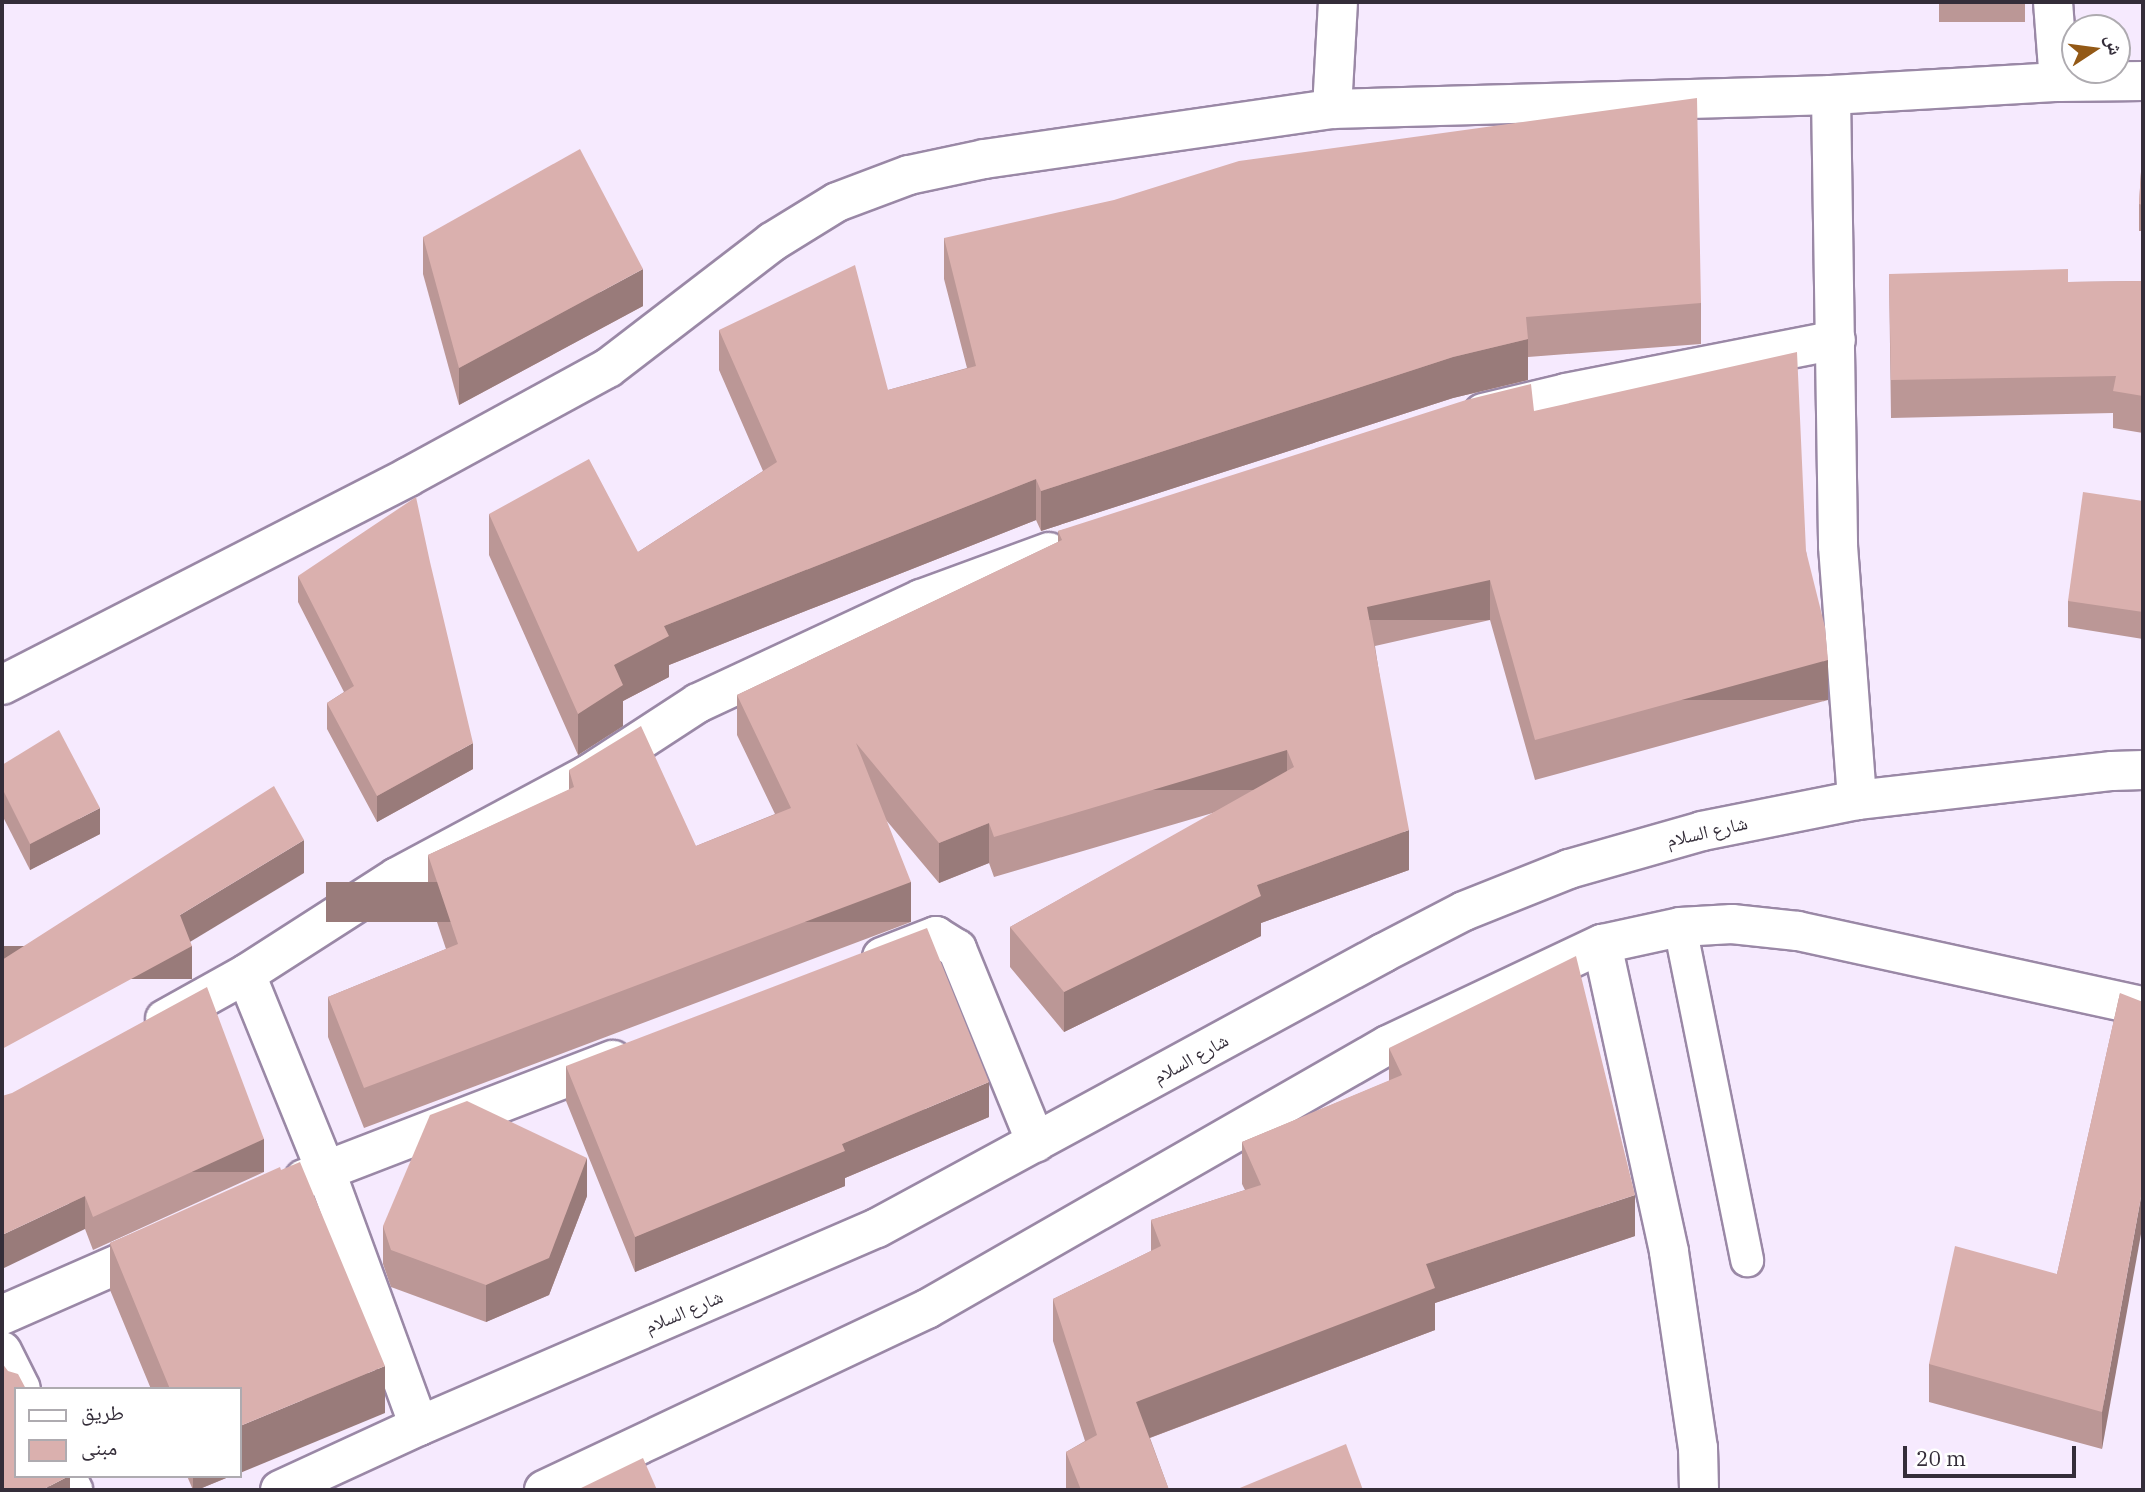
<!DOCTYPE html>
<html>
<head>
<meta charset="utf-8">
<style>
  body { margin:0 }
  #map { position:relative; width:2145px; height:1492px; overflow:hidden; background:#f6eafe; font-family:"IBM Plex Serif","Noto Naskh Arabic",serif }
  div>[style] { position:absolute }
  .roads { filter:drop-shadow(2px 0 #9a88a6) drop-shadow(-2px 0 #9a88a6) drop-shadow(0 2px #9a88a6) drop-shadow(0 -2px #9a88a6) }
  .lane>* { height:32px; margin:-16px; padding:0 16px; transform-origin:16px; border-radius:16px; background:#fff }
  .street>* { height:38px; margin:-19px; padding:0 19px; transform-origin:19px; border-radius:19px; background:#fff }
  .secondary>* { height:38px; margin:-19px; padding:0 19px; transform-origin:19px; border-radius:19px; background:#fff }
  .wall>* { inset:0; background:#bb9796; transform-origin:0 0 }
  .shaded-wall>* { inset:0; background:#997b7a; transform-origin:0 0 }
  .building>* { inset:0; background:#dab0ae }
  span { translate:-50% -50%; white-space:nowrap; text-align:center; line-height:1.15; -webkit-text-stroke:5px #fff; paint-order:stroke }
  .street-label { font-size:19px; color:#342d39 }
  .frame { position:absolute; inset:0; border:4px solid #342d39; pointer-events:none }
  .legend { position:absolute; left:14px; top:1387px; width:228px; height:91px; box-sizing:border-box; background:#fff; border:2px solid #aeabb0; margin:0; padding:9px 12px; list-style:none; font-size:21px; color:#342d39 }
  .legend li { display:flex; align-items:center; gap:14px; height:35px }
  .legend b { width:35px; border:2px solid #aeabb0 }
  .north { position:absolute; left:2061px; top:14px; width:70px; height:70px; box-sizing:border-box; background:#fff; border:2px solid #aeabb0; border-radius:50%; rotate:77deg; font-size:19px; font-weight:700; line-height:28px; text-align:center; color:#342d39 }
  .north::after { content:''; display:block; margin:auto; width:24px; height:32px; background:#935916; clip-path:polygon(50% 0,100% 100%,50% 72%,0 100%) }
  .scale { position:absolute; left:1903px; top:1446px; width:173px; height:32px; box-sizing:border-box; border:4px solid #342d39; border-top:0; padding-left:9px; font-size:21px; line-height:24px; white-space:nowrap; color:#342d39; -webkit-text-stroke:5px #fff; paint-order:stroke }
</style>
</head>
<body>
<div id="map">
  <div class="roads">
    <div class="lane">
      <i style="left:1680px;top:927px;width:340px;rotate:78.6deg"></i>
    </div>
    <div class="street">
      <i style="left:2053px;top:2px;width:80px;rotate:85.7deg"></i>
      <i style="left:1831px;top:95px;width:451px;rotate:89.1deg"></i>
      <i style="left:1838px;top:546px;width:255px;rotate:85.7deg"></i>
      <i style="left:1332px;top:109px;width:107px;rotate:-86.8deg"></i>
      <i style="left:1483px;top:413px;width:85px;rotate:-13.5deg"></i>
      <i style="left:1566px;top:393px;width:275px;rotate:-11.1deg"></i>
      <i style="left:2px;top:685px;width:456px;rotate:-27.1deg"></i>
      <i style="left:408px;top:477px;width:228px;rotate:-28.6deg"></i>
      <i style="left:608px;top:368px;width:207px;rotate:-37.5deg"></i>
      <i style="left:772px;top:242px;width:76px;rotate:-31.6deg"></i>
      <i style="left:837px;top:202px;width:77px;rotate:-20.6deg"></i>
      <i style="left:909px;top:175px;width:77px;rotate:-12deg"></i>
      <i style="left:984px;top:159px;width:352px;rotate:-8.2deg"></i>
      <i style="left:1332px;top:109px;width:499px;rotate:-1.6deg"></i>
      <i style="left:1831px;top:95px;width:228px;rotate:-3.3deg"></i>
      <i style="left:2059px;top:82px;width:84px;rotate:-0.7deg"></i>
      <i style="left:1602px;top:944px;width:315px;rotate:77.7deg"></i>
      <i style="left:1669px;top:1252px;width:198px;rotate:81.6deg"></i>
      <i style="left:1698px;top:1448px;width:42px;rotate:88.6deg"></i>
      <i style="left:882px;top:957px;width:58px;rotate:-21.3deg"></i>
      <i style="left:936px;top:936px;width:25px;rotate:32deg"></i>
      <i style="left:957px;top:949px;width:209px;rotate:67.8deg"></i>
      <i style="left:165px;top:1019px;width:93px;rotate:-29.1deg"></i>
      <i style="left:304px;top:1179px;width:331px;rotate:-21.1deg"></i>
      <i style="left:2px;top:1315px;width:169px;rotate:-23.7deg"></i>
      <i style="left:2px;top:1351px;width:42px;rotate:63.4deg"></i>
      <i style="left:419px;top:1426px;width:274px;rotate:-110.1deg"></i>
      <i style="left:325px;top:1169px;width:210px;rotate:-112.1deg"></i>
      <i style="left:246px;top:974px;width:179px;rotate:-32.7deg"></i>
      <i style="left:397px;top:877px;width:218px;rotate:-28.2deg"></i>
      <i style="left:589px;top:774px;width:130px;rotate:-33.1deg"></i>
      <i style="left:698px;top:703px;width:246px;rotate:-25deg"></i>
      <i style="left:921px;top:599px;width:136px;rotate:-20.2deg"></i>
      <i style="left:66px;top:1476px;width:16px;rotate:63deg"></i>
    </div>
    <div class="secondary">
      <i style="left:280px;top:1490px;width:153px;rotate:-24.7deg"></i>
      <i style="left:419px;top:1426px;width:499px;rotate:-23.4deg"></i>
      <i style="left:877px;top:1228px;width:576px;rotate:-28.52deg"></i>
      <i style="left:1383px;top:953px;width:91px;rotate:-27.4deg"></i>
      <i style="left:1464px;top:911px;width:113px;rotate:-21.8deg"></i>
      <i style="left:1569px;top:869px;width:138px;rotate:-15.9deg"></i>
      <i style="left:1702px;top:831px;width:158px;rotate:-11.3deg"></i>
      <i style="left:1857px;top:800px;width:257px;rotate:-6.5deg"></i>
      <i style="left:2112px;top:771px;width:31px;rotate:-2deg"></i>
      <i style="left:544px;top:1490px;width:424px;rotate:-25.3deg"></i>
      <i style="left:927px;top:1309px;width:531px;rotate:-29.8deg"></i>
      <i style="left:1388px;top:1045px;width:237px;rotate:-25.3deg"></i>
      <i style="left:1602px;top:944px;width:80px;rotate:-12.3deg"></i>
      <i style="left:1680px;top:927px;width:52px;rotate:-3.3deg"></i>
      <i style="left:1732px;top:924px;width:66px;rotate:6.1deg"></i>
      <i style="left:1798px;top:931px;width:353px;rotate:12.3deg"></i>
    </div>
  </div>
  <div class="wall">
    <i style="left:1939px;top:2px;width:86px;height:20px"></i>
    <i style="clip-path:polygon(2143px 140px,2143px 231px,2139px 231px,2139px 204px)"></i>
    <i style="clip-path:polygon(423px 237px,643px 306px,459px 405px,423px 274px)"></i>
    <i style="clip-path:polygon(944px 238px,1701px 303px,1701px 344px,1528px 357px,1528px 380px,1453px 398px,1041px 531px,1036px 520px,669px 665px,669px 677px,623px 701px,623px 726px,578px 755px,489px 555px,489px 514px,638px 552px,763px 471px,719px 370px,719px 330px,888px 390px,967px 368px,944px 279px)"></i>
    <i style="clip-path:polygon(1889px 274px,2068px 282px,2143px 281px,2143px 433px,2113px 428px,2113px 413px,1891px 418px)"></i>
    <i style="clip-path:polygon(1534px 411px,1806px 551px,1828px 700px,1535px 780px,1490px 620px,1375px 646px,1409px 870px,1261px 923px,1261px 936px,1064px 1032px,1010px 967px,1010px 927px,1216px 812px,994px 877px,989px 863px,939px 883px,886px 820px,911px 922px,364px 1128px,328px 1037px,328px 997px,446px 949px,428px 895px,428px 855px,569px 790px,569px 770px,696px 846px,775px 814px,737px 735px,737px 695px,1058px 542px,1058px 531px)"></i>
    <i style="clip-path:polygon(2143px 501px,2143px 639px,2068px 627px,2068px 601px)"></i>
    <i style="clip-path:polygon(298px 576px,473px 769px,377px 822px,327px 729px,327px 703px,344px 692px,298px 602px)"></i>
    <i style="clip-path:polygon(2px 765px,100px 834px,30px 870px,2px 815px)"></i>
    <i style="clip-path:polygon(2120px 993px,2102px 1449px,1929px 1402px,1929px 1364px,2057px 1274px)"></i>
    <i style="clip-path:polygon(1389px 1048px,1635px 1236px,1435px 1303px,1435px 1330px,1150px 1438px,1169px 1490px,1066px 1490px,1066px 1452px,1085px 1441px,1053px 1341px,1053px 1299px,1151px 1251px,1151px 1220px,1245px 1190px,1242px 1184px,1242px 1142px,1389px 1081px)"></i>
    <i style="clip-path:polygon(566px 1066px,989px 1117px,845px 1178px,845px 1186px,635px 1272px,566px 1101px)"></i>
    <i style="clip-path:polygon(2px 1096px,264px 1172px,93px 1250px,85px 1229px)"></i>
    <i style="clip-path:polygon(281px 1170px,385px 1413px,240px 1389px,151px 1389px,110px 1290px,110px 1243px)"></i>
    <i style="clip-path:polygon(587px 1196px,549px 1295px,486px 1322px,391px 1287px,383px 1264px,383px 1226px)"></i>
    <i style="clip-path:polygon(187px 1476px,231px 1476px,197px 1490px,193px 1490px)"></i>
  </div>
  <div class="shaded-wall">
    <i style="clip-path:polygon(643px 269px,643px 306px,459px 405px,459px 368px)"></i>
    <i style="clip-path:polygon(1528px 339px,1528px 380px,1453px 398px,1041px 531px,1041px 491px,1453px 357px)"></i>
    <i style="clip-path:polygon(1036px 479px,1036px 520px,669px 665px,669px 677px,623px 701px,623px 726px,578px 755px,578px 714px,614px 665px,664px 626px)"></i>
    <i style="left:1490px;top:580px;width:40px;height:126px;rotate:90deg"></i>
    <i style="left:1828px;top:660px;width:40px;height:304px;rotate:90deg"></i>
    <i style="clip-path:polygon(473px 743px,473px 769px,377px 822px,377px 796px)"></i>
    <i style="left:1287px;top:750px;width:40px;height:306px;rotate:90deg"></i>
    <i style="clip-path:polygon(100px 808px,100px 834px,30px 870px,30px 844px)"></i>
    <i style="clip-path:polygon(989px 823px,989px 863px,939px 883px,939px 843px)"></i>
    <i style="clip-path:polygon(1409px 830px,1409px 870px,1261px 923px,1261px 936px,1064px 1032px,1064px 992px,1257px 885px)"></i>
    <i style="clip-path:polygon(304px 840px,304px 873px,180px 948px,180px 915px)"></i>
    <i style="left:911px;top:882px;width:40px;height:585px;rotate:90deg"></i>
    <i style="left:192px;top:946px;width:33px;height:216px;rotate:90deg"></i>
    <i style="clip-path:polygon(989px 1082px,989px 1117px,845px 1178px,845px 1186px,635px 1272px,635px 1237px,842px 1144px)"></i>
    <i style="left:264px;top:1139px;width:33px;height:188px;rotate:90deg"></i>
    <i style="clip-path:polygon(587px 1158px,587px 1196px,549px 1295px,486px 1322px,486px 1285px)"></i>
    <i style="clip-path:polygon(2143px 1186px,2143px 1223px,2102px 1449px,2102px 1412px)"></i>
    <i style="clip-path:polygon(1635px 1195px,1635px 1236px,1435px 1303px,1435px 1330px,1136px 1443px,1136px 1402px,1426px 1264px)"></i>
    <i style="clip-path:polygon(85px 1196px,85px 1229px,2px 1269px,2px 1235px)"></i>
    <i style="clip-path:polygon(385px 1366px,385px 1413px,240px 1473px,240px 1426px)"></i>
    <i style="clip-path:polygon(69px 1476px,70px 1476px,70px 1490px,42px 1490px)"></i>
    <i style="clip-path:polygon(193px 1476px,231px 1476px,197px 1490px,193px 1490px)"></i>
  </div>
  <div class="building">
    <i style="clip-path:polygon(1697px 98px,1701px 303px,1526px 317px,1528px 339px,1453px 357px,1041px 491px,1036px 479px,664px 626px,669px 636px,614px 665px,623px 685px,578px 714px,489px 514px,589px 459px,638px 552px,777px 462px,719px 330px,855px 265px,888px 390px,976px 366px,944px 238px,1114px 200px,1239px 161px)"></i>
    <i style="clip-path:polygon(2143px 140px,2143px 205px,2139px 204px)"></i>
    <i style="clip-path:polygon(580px 149px,643px 269px,459px 368px,423px 237px)"></i>
    <i style="clip-path:polygon(2068px 269px,2068px 282px,2143px 281px,2143px 396px,2113px 391px,2116px 376px,1891px 380px,1889px 274px)"></i>
    <i style="clip-path:polygon(1797px 352px,1806px 551px,1825px 627px,1828px 660px,1535px 740px,1490px 580px,1367px 607px,1409px 830px,1257px 885px,1261px 896px,1064px 992px,1010px 927px,1294px 767px,1287px 750px,994px 837px,989px 823px,939px 843px,856px 743px,911px 882px,364px 1088px,328px 997px,458px 944px,428px 855px,574px 787px,569px 770px,641px 726px,696px 846px,791px 808px,737px 695px,1062px 540px,1058px 531px,1466px 400px,1531px 384px,1534px 411px)"></i>
    <i style="clip-path:polygon(2083px 492px,2143px 501px,2143px 612px,2068px 601px)"></i>
    <i style="clip-path:polygon(416px 497px,430px 562px,473px 743px,377px 796px,327px 703px,354px 686px,298px 576px)"></i>
    <i style="clip-path:polygon(59px 730px,100px 808px,30px 844px,2px 788px,2px 765px)"></i>
    <i style="clip-path:polygon(274px 786px,304px 840px,180px 915px,192px 946px,2px 1049px,2px 960px)"></i>
    <i style="clip-path:polygon(927px 928px,989px 1082px,842px 1144px,845px 1151px,635px 1237px,566px 1066px)"></i>
    <i style="clip-path:polygon(1576px 956px,1635px 1195px,1426px 1264px,1435px 1288px,1136px 1402px,1169px 1490px,1081px 1490px,1066px 1452px,1097px 1435px,1053px 1299px,1161px 1246px,1151px 1220px,1261px 1185px,1242px 1142px,1402px 1075px,1389px 1048px)"></i>
    <i style="clip-path:polygon(207px 987px,264px 1139px,93px 1217px,85px 1196px,2px 1235px,2px 1096px,12px 1093px)"></i>
    <i style="clip-path:polygon(2120px 993px,2143px 1002px,2143px 1186px,2102px 1412px,1929px 1364px,1955px 1246px,2057px 1274px)"></i>
    <i style="clip-path:polygon(467px 1101px,587px 1158px,549px 1258px,486px 1285px,391px 1250px,383px 1226px,430px 1115px)"></i>
    <i style="clip-path:polygon(300px 1162px,385px 1366px,240px 1426px,240px 1389px,170px 1389px,110px 1243px,280px 1167px,281px 1170px)"></i>
    <i style="clip-path:polygon(2px 1363px,8px 1371px,18px 1374px,26px 1389px,16px 1389px,16px 1476px,69px 1476px,42px 1490px,2px 1490px)"></i>
    <i style="clip-path:polygon(1346px 1444px,1363px 1490px,1235px 1490px)"></i>
    <i style="clip-path:polygon(643px 1458px,657px 1490px,577px 1490px)"></i>
  </div>
  <div class="street-label">
    <span style="left:1707px;top:832px;rotate:-13deg">شارع السلام</span>
    <span style="left:1191px;top:1059px;rotate:-29deg">شارع السلام</span>
    <span style="left:684px;top:1312px;rotate:-23deg">شارع السلام</span>
  </div>
  <div class="frame"></div>
  <ul class="legend">
  <li><b style="height:9px;background:#fff"></b>طريق</li>
  <li><b style="height:19px;background:#dab0ae"></b>مبنى</li>
  </ul>
  <div class="north">ش</div>
  <div class="scale">20 m</div>
</div>
</body>
</html>
